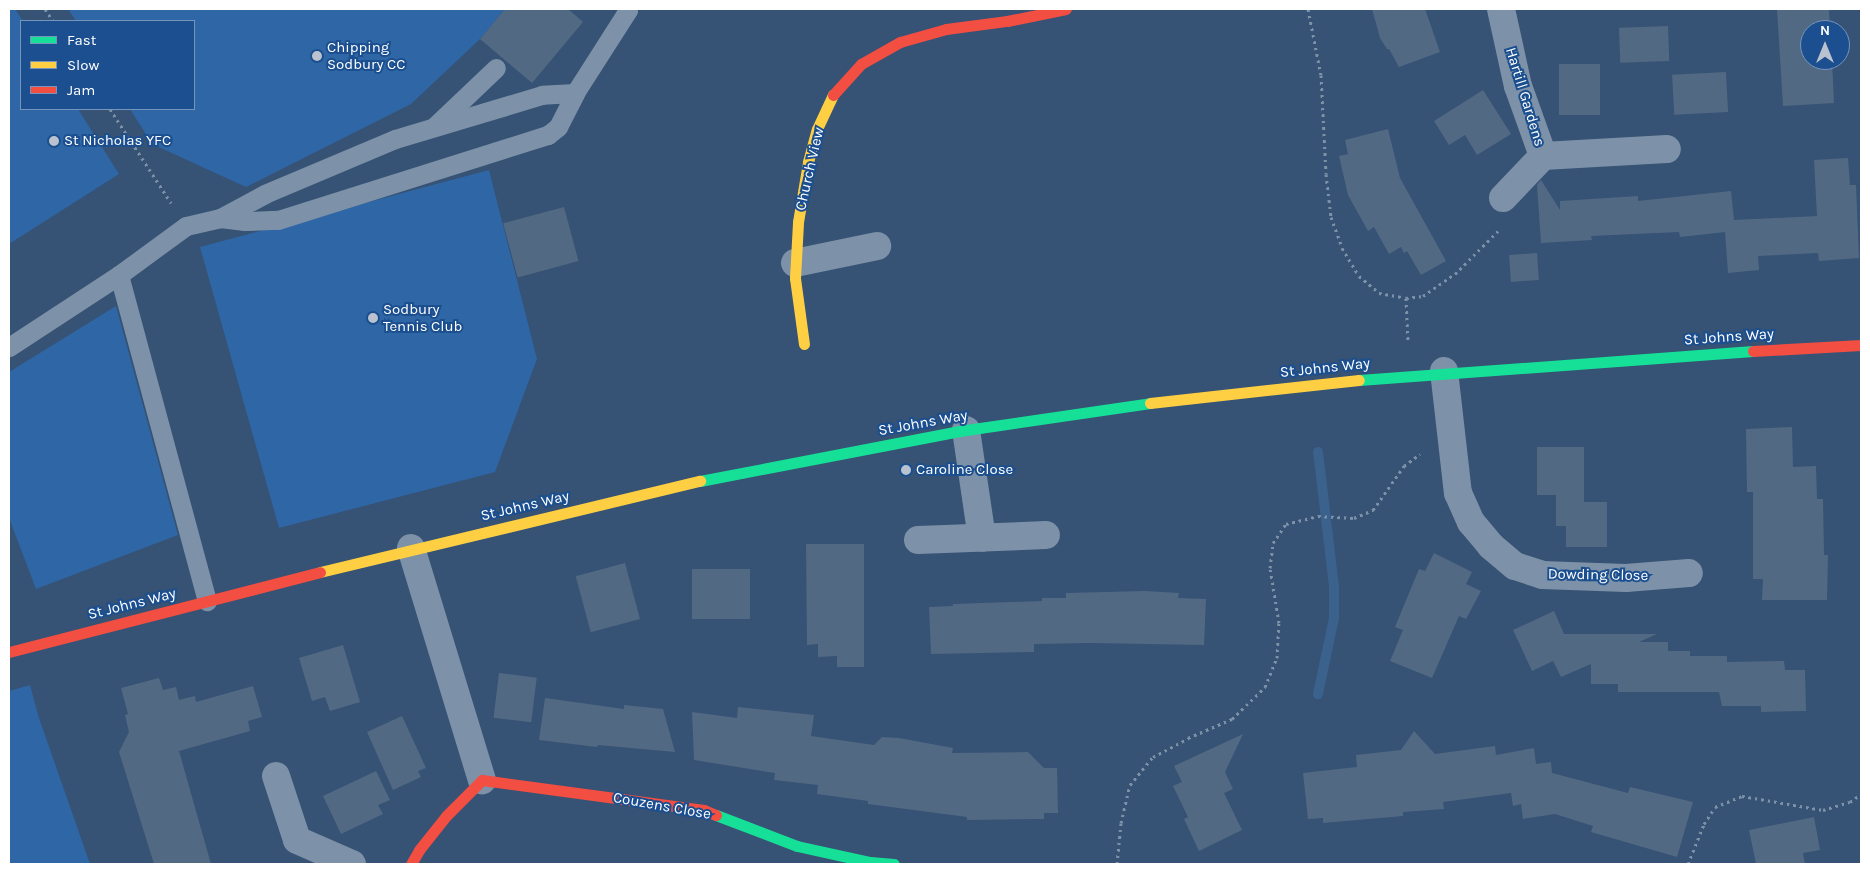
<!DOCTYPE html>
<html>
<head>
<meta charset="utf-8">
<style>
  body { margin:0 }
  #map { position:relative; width:1870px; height:873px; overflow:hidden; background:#365274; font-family:Karla,sans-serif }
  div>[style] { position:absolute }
  .green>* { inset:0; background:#2f66a5 }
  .stream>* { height:10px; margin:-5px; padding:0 5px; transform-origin:5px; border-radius:5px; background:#3b618d }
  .building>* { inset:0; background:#526984; transform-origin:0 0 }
  .path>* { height:3px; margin-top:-1.5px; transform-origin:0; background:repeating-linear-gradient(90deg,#7d92a8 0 2.5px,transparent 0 6.5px) }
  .lane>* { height:19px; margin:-9.5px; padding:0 9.5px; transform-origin:9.5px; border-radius:9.5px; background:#7d92a8 }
  .street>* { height:28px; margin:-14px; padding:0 14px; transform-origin:14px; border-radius:14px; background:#7d92a8 }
  .fast>* { height:11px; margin:-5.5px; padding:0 5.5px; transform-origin:5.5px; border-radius:5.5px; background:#16e098 }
  .slow>* { height:11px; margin:-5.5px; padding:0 5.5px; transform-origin:5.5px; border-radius:5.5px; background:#ffcf43 }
  .jam>* { height:11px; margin:-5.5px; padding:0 5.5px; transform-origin:5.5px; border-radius:5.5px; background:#f24e42 }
  .dots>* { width:14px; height:14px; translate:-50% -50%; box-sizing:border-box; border:2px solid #1b4f8f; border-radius:50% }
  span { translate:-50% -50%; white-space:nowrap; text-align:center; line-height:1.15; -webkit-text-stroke:4px #1b4f8f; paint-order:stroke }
  .poi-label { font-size:15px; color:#fff }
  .left { translate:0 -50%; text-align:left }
  .street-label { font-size:15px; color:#fff }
  .frame { position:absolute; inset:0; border:10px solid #fff; pointer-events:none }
  .legend { position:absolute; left:20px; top:20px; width:175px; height:90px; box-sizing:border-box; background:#1b4f8f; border:1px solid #7695bc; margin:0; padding:6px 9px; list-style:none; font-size:15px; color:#fff }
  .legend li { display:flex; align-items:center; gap:10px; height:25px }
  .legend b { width:25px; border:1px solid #7695bc }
  .north { position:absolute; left:1800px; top:20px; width:50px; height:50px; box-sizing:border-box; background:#1b4f8f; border:1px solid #7695bc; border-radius:50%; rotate:0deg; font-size:14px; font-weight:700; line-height:20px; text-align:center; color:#fff }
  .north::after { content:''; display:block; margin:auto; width:18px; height:22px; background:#b9c2ce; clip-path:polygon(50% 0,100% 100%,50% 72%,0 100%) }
</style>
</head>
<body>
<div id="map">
  <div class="green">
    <i style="clip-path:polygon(9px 9px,15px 9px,23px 21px,21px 109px,78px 109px,119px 174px,9px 244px)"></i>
    <i style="clip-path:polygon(68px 9px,505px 9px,480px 39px,411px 104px,246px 187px,152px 144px,130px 109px,194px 109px,194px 21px,76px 21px)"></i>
    <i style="clip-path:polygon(489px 170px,537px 359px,495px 472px,279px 528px,200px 247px)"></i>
    <i style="clip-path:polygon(116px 306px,178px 535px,36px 589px,9px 518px,9px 372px)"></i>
    <i style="clip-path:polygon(30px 685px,39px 718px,90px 864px,9px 864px,9px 691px)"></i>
  </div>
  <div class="stream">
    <i style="left:1318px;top:452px;width:136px;rotate:83.2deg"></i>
    <i style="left:1334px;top:587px;width:31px;rotate:90deg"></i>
    <i style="left:1334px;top:618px;width:78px;rotate:101.9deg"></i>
  </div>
  <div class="building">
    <i style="clip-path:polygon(505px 9px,568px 9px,583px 22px,532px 83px,480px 39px)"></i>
    <i style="clip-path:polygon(1372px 9px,1425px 9px,1440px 52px,1399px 67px,1389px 49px,1387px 49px,1380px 38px)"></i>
    <i style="clip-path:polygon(1777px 9px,1829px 9px,1830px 30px,1810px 30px,1810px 60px,1832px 60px,1834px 103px,1783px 106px)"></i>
    <i style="left:1668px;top:26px;width:35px;height:49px;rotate:88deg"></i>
    <i style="left:1600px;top:64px;width:51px;height:41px;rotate:90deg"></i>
    <i style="left:1726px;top:72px;width:40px;height:54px;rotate:87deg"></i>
    <i style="clip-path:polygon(1483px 90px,1511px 134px,1477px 155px,1465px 135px,1449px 145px,1434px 121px)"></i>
    <i style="clip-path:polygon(1388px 129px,1400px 178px,1446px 261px,1421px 275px,1407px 251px,1404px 253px,1401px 247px,1389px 254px,1374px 227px,1368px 231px,1348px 195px,1339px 156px,1348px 154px,1345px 140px)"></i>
    <i style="clip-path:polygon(1848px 158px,1850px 185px,1856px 185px,1859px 258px,1819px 261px,1818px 253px,1758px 256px,1759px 270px,1728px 273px,1725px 232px,1680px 237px,1679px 232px,1591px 236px,1592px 240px,1541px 243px,1537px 185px,1541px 180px,1560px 210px,1560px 201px,1638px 196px,1638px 201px,1731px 191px,1734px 220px,1817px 216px,1814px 160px)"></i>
    <i style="left:564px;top:207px;width:56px;height:63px;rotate:75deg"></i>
    <i style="left:1537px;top:253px;width:27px;height:28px;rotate:86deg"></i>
    <i style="clip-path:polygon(1792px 427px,1793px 467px,1816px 466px,1817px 499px,1823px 499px,1824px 555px,1828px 555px,1827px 600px,1762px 600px,1763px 579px,1753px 579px,1753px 492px,1747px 492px,1746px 429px)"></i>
    <i style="clip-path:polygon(1537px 447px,1584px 447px,1584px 502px,1607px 502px,1607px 547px,1566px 547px,1566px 526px,1556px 526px,1556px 495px,1537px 495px)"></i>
    <i style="clip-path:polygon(806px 544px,864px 544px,864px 667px,837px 667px,837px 656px,818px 657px,818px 644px,807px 645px)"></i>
    <i style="clip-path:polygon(1434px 553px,1472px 572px,1466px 584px,1481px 591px,1466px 619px,1459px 616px,1432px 678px,1390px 661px,1403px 630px,1395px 627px,1419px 569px,1425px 571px)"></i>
    <i style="left:625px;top:563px;width:58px;height:51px;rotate:75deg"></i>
    <i style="left:692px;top:569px;width:58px;height:50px"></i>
    <i style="clip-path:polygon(1145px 591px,1179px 593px,1178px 598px,1206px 599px,1204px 645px,1091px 643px,1034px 644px,1034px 652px,931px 654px,929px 607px,953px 606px,953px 604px,1042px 601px,1042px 598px,1066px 598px,1066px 593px)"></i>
    <i style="clip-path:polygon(1554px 611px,1564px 634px,1657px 634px,1639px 642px,1668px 642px,1668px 651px,1690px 651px,1690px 656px,1727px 656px,1727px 662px,1784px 661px,1785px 670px,1805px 670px,1806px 711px,1761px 712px,1761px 706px,1722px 706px,1719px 692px,1618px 692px,1618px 684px,1591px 684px,1591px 664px,1561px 677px,1553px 661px,1532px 671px,1513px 630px)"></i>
    <i style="clip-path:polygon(343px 645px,360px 702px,330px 711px,325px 697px,312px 701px,299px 658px)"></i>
    <i style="left:499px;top:673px;width:38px;height:45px;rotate:7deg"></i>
    <i style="clip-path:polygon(159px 678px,163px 690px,176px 687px,179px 700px,195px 696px,196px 702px,253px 686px,262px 717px,248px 721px,250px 731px,179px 751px,211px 864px,154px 864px,119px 752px,129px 732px,125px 715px,128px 714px,121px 688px)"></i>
    <i style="clip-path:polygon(545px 698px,624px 709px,624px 705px,663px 709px,675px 752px,598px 745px,597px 747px,539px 740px)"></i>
    <i style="clip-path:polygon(738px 707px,814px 715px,811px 736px,874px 745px,882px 737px,899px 738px,953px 748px,952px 753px,1028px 752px,1044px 768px,1057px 768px,1058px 813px,1044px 813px,1044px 819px,967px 820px,967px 817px,868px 804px,868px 801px,817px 794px,818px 785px,774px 780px,775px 773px,694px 760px,692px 712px,737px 718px)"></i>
    <i style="clip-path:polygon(402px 716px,426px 768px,418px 771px,421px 777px,393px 790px,367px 732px)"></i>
    <i style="clip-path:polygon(1414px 731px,1435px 754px,1495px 746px,1496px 755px,1534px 748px,1536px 764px,1551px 762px,1552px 773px,1628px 793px,1630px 787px,1693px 802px,1677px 857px,1591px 832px,1593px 826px,1555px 814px,1523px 819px,1521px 804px,1513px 806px,1511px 793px,1443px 802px,1444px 809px,1403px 812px,1403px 816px,1323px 823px,1323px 818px,1308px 819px,1303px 773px,1357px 767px,1356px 755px,1401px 750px)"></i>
    <i style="clip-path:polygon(1243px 734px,1225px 772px,1233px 789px,1224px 793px,1242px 830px,1199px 851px,1184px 819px,1188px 817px,1173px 786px,1182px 782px,1174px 766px)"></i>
    <i style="clip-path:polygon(376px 771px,390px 800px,378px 805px,383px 814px,341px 834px,323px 796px)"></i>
    <i style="clip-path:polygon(1814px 817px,1820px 850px,1803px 853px,1805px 864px,1756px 864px,1749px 830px)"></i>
  </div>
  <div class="path">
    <i style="left:45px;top:9px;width:14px;rotate:56deg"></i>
    <i style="left:1308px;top:9px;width:67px;rotate:78.9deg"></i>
    <i style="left:1321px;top:75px;width:99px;rotate:87.1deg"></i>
    <i style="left:1326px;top:174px;width:43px;rotate:83.4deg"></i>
    <i style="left:1331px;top:217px;width:33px;rotate:70deg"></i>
    <i style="left:1342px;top:248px;width:33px;rotate:59deg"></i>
    <i style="left:1359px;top:276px;width:26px;rotate:40deg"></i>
    <i style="left:1379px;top:293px;width:27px;rotate:10deg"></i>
    <i style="left:1406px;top:298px;width:17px;rotate:-7deg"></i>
    <i style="left:1423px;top:296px;width:39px;rotate:-35deg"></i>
    <i style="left:1455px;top:274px;width:64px;rotate:-45deg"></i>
    <i style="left:110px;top:109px;width:112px;rotate:57deg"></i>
    <i style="left:1406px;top:298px;width:44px;rotate:87.4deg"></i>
    <i style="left:1117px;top:864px;width:41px;rotate:-84.4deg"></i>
    <i style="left:1121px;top:823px;width:39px;rotate:-77deg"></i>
    <i style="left:1130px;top:785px;width:36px;rotate:-51deg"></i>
    <i style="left:1153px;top:757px;width:40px;rotate:-28deg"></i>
    <i style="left:1188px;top:738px;width:48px;rotate:-23.4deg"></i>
    <i style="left:1232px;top:719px;width:46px;rotate:-44.1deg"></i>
    <i style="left:1265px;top:687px;width:31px;rotate:-68deg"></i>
    <i style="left:1277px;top:658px;width:35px;rotate:-87deg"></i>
    <i style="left:1279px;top:623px;width:56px;rotate:-99.3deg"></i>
    <i style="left:1270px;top:568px;width:25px;rotate:-83deg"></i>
    <i style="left:1273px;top:543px;width:23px;rotate:-56deg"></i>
    <i style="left:1286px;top:524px;width:33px;rotate:-14deg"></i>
    <i style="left:1318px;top:516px;width:36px;rotate:3deg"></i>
    <i style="left:1354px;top:518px;width:21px;rotate:-23deg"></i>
    <i style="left:1373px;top:510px;width:54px;rotate:-54.8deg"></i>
    <i style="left:1404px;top:466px;width:20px;rotate:-37deg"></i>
    <i style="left:1688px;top:864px;width:43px;rotate:-68.2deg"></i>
    <i style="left:1704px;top:824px;width:20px;rotate:-57deg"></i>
    <i style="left:1715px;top:807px;width:29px;rotate:-22deg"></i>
    <i style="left:1742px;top:796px;width:82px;rotate:9.8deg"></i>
    <i style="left:1823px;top:810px;width:28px;rotate:-17deg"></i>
    <i style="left:1850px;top:802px;width:14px;rotate:-36deg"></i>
  </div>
  <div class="lane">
    <i style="left:575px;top:93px;width:33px;rotate:177deg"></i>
    <i style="left:542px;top:95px;width:153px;rotate:163.3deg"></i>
    <i style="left:395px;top:139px;width:141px;rotate:157.1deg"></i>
    <i style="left:265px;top:194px;width:51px;rotate:151.9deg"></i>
    <i style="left:220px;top:218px;width:25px;rotate:7deg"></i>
    <i style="left:245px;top:221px;width:33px;rotate:-2deg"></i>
    <i style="left:278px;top:220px;width:283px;rotate:-17.5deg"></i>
    <i style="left:548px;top:135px;width:13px;rotate:-39deg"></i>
    <i style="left:558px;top:127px;width:38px;rotate:-63deg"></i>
    <i style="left:575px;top:93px;width:98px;rotate:-57.4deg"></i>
    <i style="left:628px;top:10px;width:2px;rotate:-153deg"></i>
    <i style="left:435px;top:126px;width:84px;rotate:-43.6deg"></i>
    <i style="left:119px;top:275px;width:338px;rotate:74.9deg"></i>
    <i style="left:9px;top:347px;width:131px;rotate:-33.2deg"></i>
    <i style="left:119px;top:275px;width:83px;rotate:-36.2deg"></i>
    <i style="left:186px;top:226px;width:35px;rotate:-13deg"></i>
  </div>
  <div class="street">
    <i style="left:1501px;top:9px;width:79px;rotate:77.6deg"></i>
    <i style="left:1518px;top:86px;width:74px;rotate:70.3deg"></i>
    <i style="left:1503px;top:198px;width:58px;rotate:-46.4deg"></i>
    <i style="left:1543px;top:156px;width:124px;rotate:-3.2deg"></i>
    <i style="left:795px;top:263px;width:84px;rotate:-11.7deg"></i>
    <i style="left:1444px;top:371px;width:123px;rotate:83.5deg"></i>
    <i style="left:1458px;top:493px;width:32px;rotate:66deg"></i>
    <i style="left:1471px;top:522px;width:31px;rotate:50deg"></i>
    <i style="left:1491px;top:546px;width:31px;rotate:40deg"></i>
    <i style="left:1515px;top:566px;width:28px;rotate:18deg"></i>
    <i style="left:1542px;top:575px;width:84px;rotate:2deg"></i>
    <i style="left:1626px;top:578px;width:63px;rotate:-4.5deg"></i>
    <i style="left:966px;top:430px;width:109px;rotate:81.6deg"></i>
    <i style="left:918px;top:540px;width:128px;rotate:-2.2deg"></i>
    <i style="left:411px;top:548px;width:243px;rotate:73deg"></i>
    <i style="left:276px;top:776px;width:67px;rotate:71.8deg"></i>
    <i style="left:297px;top:840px;width:60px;rotate:23.6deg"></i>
  </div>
  <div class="fast">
    <i style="left:1359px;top:380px;width:395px;rotate:-4.2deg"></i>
    <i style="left:700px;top:481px;width:271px;rotate:-10.9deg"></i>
    <i style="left:966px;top:430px;width:186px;rotate:-8.3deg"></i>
    <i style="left:716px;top:815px;width:87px;rotate:20.9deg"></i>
    <i style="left:797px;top:846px;width:75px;rotate:12.4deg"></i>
    <i style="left:870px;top:862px;width:24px;rotate:5deg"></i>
  </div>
  <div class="slow">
    <i style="left:804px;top:344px;width:67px;rotate:-97.8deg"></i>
    <i style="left:795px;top:278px;width:56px;rotate:-86.9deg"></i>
    <i style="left:798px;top:222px;width:61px;rotate:-80.5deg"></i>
    <i style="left:808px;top:162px;width:34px;rotate:-75deg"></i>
    <i style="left:817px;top:129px;width:38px;rotate:-65deg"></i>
    <i style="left:1150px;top:403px;width:210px;rotate:-6.3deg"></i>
    <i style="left:320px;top:572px;width:391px;rotate:-13.5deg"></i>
  </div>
  <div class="jam">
    <i style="left:833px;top:95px;width:42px;rotate:-47.9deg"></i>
    <i style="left:861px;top:64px;width:45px;rotate:-29.4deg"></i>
    <i style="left:900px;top:42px;width:48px;rotate:-15.8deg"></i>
    <i style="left:946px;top:29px;width:62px;rotate:-7.5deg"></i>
    <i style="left:1007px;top:21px;width:60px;rotate:-11.5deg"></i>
    <i style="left:1753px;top:351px;width:108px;rotate:-3.2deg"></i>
    <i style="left:9px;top:652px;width:321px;rotate:-14.4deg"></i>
    <i style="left:411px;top:864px;width:16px;rotate:-60deg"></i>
    <i style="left:419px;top:850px;width:43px;rotate:-51.5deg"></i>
    <i style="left:446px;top:816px;width:51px;rotate:-45deg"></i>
    <i style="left:482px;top:780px;width:224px;rotate:7.7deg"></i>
    <i style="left:704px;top:810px;width:13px;rotate:23deg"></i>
  </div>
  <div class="dots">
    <i style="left:317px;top:56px;background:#b9c2ce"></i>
    <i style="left:54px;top:141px;background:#b9c2ce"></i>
    <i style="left:373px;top:318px;background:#b9c2ce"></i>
    <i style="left:906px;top:470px;background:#b9c2ce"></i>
  </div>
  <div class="poi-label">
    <span class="left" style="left:327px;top:56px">Chipping<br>Sodbury CC</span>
    <span class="left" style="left:64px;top:141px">St Nicholas YFC</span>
    <span class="left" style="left:383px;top:318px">Sodbury<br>Tennis Club</span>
    <span class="left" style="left:916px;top:470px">Caroline Close</span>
  </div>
  <div class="street-label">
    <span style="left:1525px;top:97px;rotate:73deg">Hartill Gardens</span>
    <span style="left:810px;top:169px;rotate:-77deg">Church View</span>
    <span style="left:1729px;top:337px;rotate:-4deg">St Johns Way</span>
    <span style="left:1325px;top:368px;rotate:-6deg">St Johns Way</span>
    <span style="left:923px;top:423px;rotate:-10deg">St Johns Way</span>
    <span style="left:525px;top:506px;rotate:-13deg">St Johns Way</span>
    <span style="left:1598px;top:575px;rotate:1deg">Dowding Close</span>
    <span style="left:132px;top:604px;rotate:-14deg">St Johns Way</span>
    <span style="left:662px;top:806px;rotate:10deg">Couzens Close</span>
  </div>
  <div class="frame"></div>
  <ul class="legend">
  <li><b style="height:6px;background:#16e098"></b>Fast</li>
  <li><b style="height:6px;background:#ffcf43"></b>Slow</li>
  <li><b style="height:6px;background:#f24e42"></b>Jam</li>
  </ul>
  <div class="north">N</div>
</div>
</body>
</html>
